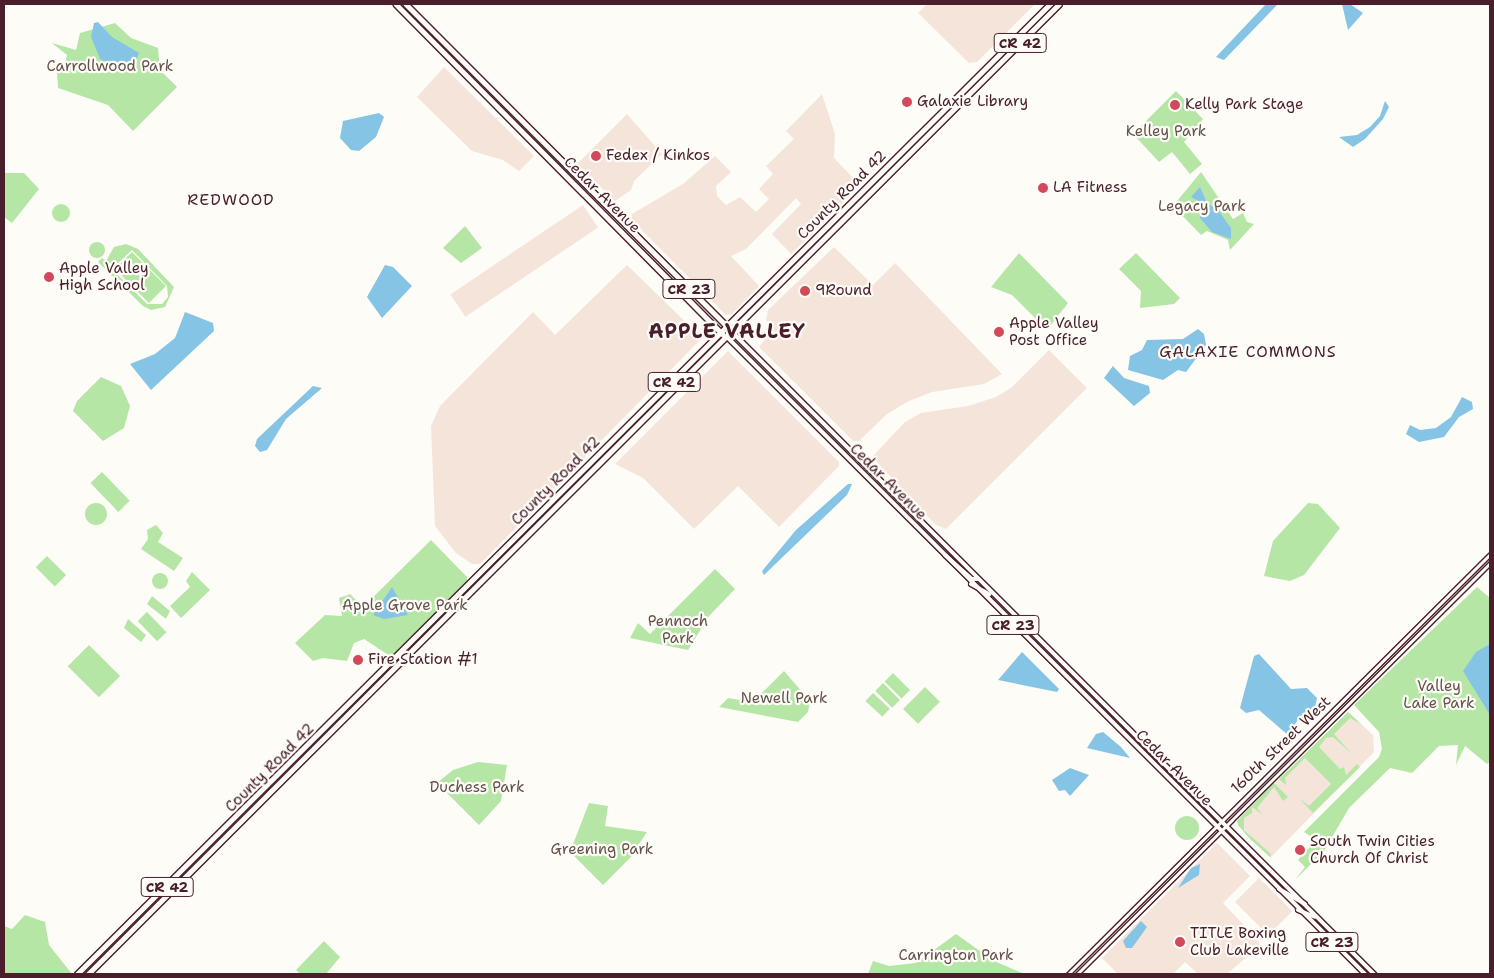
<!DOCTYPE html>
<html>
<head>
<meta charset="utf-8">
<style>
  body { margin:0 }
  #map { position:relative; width:1494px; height:978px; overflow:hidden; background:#fdfcf7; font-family:"Shantell Sans",sans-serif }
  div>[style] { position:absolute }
  .built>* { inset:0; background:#f5e4da; transform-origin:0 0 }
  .green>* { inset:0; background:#b6e6a6; transform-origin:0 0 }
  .round { border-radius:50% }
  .water>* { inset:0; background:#85c4e5 }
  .roads { filter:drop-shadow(1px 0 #4a1f2b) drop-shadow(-1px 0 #4a1f2b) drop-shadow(0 1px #4a1f2b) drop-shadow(0 -1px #4a1f2b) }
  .secondary>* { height:3px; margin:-1.5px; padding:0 1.5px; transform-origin:1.5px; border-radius:1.5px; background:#fdfcf7 }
  .primary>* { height:4px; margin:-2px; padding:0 2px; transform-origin:2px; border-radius:2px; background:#fdfcf7 }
  .trunk>* { height:4.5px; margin:-2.25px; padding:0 2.25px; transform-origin:2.25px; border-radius:2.25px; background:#fdfcf7 }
  .dots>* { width:14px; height:14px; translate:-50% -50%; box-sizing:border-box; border:2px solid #fdfcf7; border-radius:50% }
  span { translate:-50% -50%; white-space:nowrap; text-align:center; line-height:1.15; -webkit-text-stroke:4.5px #fdfcf7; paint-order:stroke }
  .shield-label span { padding:1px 4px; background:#fdfcf7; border:1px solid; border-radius:4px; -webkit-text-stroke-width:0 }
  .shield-label { font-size:14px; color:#4a1f2b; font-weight:700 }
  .park-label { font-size:15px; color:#65514a }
  .poi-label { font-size:15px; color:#4a1f2b }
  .left { translate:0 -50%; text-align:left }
  .street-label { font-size:15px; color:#4a1f2b }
  .neighbourhood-label { font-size:16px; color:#4a1f2b; letter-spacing:1px }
  .district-label { font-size:20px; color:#4a1f2b; font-weight:700; letter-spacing:1px }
  .frame { position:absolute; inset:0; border:5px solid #4a1f2b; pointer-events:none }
</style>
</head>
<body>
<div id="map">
  <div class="built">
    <i style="clip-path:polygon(927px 4px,1035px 4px,977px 62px,969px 63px,918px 13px)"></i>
    <i style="clip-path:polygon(444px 67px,534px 156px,519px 171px,503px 160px,472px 151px,417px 97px)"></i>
    <i style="clip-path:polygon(822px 94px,835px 134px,834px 158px,860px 185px,791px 254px,772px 234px,801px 204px,796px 198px,746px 249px,731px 256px,759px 286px,732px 314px,726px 315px,632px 220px,632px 214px,683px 184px,715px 156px,731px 172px,716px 186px,717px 196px,726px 205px,740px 197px,756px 212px,769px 199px,759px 189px,773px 174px,766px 166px,794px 139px,786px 131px)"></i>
    <i style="clip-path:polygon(627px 114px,662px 154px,634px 181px,631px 190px,615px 201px,577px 164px)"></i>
    <i style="left:583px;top:205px;width:27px;height:160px;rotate:56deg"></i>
    <i style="clip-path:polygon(834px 247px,873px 285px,895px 263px,1002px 374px,984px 384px,932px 392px,907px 402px,887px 414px,859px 441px,853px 441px,759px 347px,774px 328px,766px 320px,768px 310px)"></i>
    <i style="clip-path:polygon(627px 265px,702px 338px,480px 564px,472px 564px,456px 553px,435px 526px,431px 426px,440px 406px,533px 312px,555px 335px)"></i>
    <i style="clip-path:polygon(1049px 350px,1087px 388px,946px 529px,936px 525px,872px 457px,905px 422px,921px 413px,968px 406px,996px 397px,1011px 388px)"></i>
    <i style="clip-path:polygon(728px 351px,839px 462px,839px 466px,779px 527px,738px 486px,694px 529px,643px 478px,615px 464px)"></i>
    <i style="clip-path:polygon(1348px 712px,1373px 735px,1374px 752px,1270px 858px,1237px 821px)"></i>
    <i style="clip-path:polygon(1217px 843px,1250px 876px,1223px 903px,1256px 938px,1260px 944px,1256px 949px,1227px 974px,1198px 974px,1185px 962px,1173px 974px,1118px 974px,1102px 958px)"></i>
    <i style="left:1259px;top:878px;width:47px;height:34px;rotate:45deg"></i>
  </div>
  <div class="green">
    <i style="clip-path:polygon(115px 23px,131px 38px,158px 48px,160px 70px,177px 87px,133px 131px,108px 105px,58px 88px,57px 71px,65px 64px,67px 55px,52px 43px,76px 50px,80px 33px)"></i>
    <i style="clip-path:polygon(1176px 91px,1203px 119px,1184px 142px,1202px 164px,1190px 174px,1172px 152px,1159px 162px,1133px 134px)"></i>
    <i style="clip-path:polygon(1201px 172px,1233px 219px,1243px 213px,1247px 222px,1254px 224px,1230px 250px,1228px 240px,1207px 231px,1201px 235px,1173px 206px)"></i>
    <i style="clip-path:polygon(4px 173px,24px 173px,39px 189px,12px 223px,4px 217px)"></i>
    <i class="round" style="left:52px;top:204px;width:18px;height:18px"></i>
    <i style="clip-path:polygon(465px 226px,482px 248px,461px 263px,443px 248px)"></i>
    <i class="round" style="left:89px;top:242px;width:16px;height:16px"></i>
    <i style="clip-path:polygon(evenodd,126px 244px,138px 249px,174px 287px,165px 307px,151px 310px,143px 306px,98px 262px,102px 258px,106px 261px,114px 247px,126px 244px,132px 250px,167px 286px,168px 297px,162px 304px,147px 304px,112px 269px,132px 250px)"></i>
    <i style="left:132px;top:252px;width:48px;height:24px;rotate:45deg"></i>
    <i style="clip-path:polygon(1019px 253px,1068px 303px,1047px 330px,1012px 295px,991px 287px)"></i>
    <i style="clip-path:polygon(1136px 253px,1180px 298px,1174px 304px,1140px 308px,1141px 291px,1119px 269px)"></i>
    <i style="clip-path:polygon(101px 377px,121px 386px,130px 406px,124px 428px,103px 441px,73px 411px,77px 401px)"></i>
    <i style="left:102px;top:472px;width:40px;height:16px;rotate:46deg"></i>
    <i style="clip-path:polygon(1308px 503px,1318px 504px,1340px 528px,1304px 575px,1290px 581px,1264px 576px,1273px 541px)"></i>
    <i class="round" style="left:85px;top:503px;width:22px;height:22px"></i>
    <i style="clip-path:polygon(156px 525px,163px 533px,158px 542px,183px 558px,174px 571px,141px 549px,148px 539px,147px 530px)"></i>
    <i style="clip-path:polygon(431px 540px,467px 577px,467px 584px,393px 658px,364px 639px,354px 643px,347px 661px,323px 658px,313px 661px,295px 643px,325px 615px,342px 616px,339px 598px,350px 594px,363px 607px)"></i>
    <i style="left:47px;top:556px;width:27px;height:16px;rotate:45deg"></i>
    <i style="clip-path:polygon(715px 569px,735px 589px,709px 616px,688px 650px,630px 638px,638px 623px,650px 634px)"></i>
    <i style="clip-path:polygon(192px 572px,210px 590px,181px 618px,170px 606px,190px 587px,186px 581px)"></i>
    <i class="round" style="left:152px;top:573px;width:16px;height:16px"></i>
    <i style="clip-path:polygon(1477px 587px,1490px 598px,1490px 762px,1487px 764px,1465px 746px,1456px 765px,1458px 745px,1439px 746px,1412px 773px,1390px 768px,1349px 808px,1324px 851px,1295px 880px,1305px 867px,1298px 860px,1316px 840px,1304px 832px,1379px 757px,1382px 749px,1379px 732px,1354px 705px)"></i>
    <i style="clip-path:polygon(152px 596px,170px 611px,166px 619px,147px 604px)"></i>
    <i style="left:147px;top:612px;width:28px;height:13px;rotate:46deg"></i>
    <i style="clip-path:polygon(128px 619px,146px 635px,141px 642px,124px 628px)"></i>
    <i style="left:89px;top:645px;width:44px;height:30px;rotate:45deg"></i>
    <i style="clip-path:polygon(784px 671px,810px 701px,808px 712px,798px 722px,719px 707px,728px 698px,753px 702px)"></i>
    <i style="left:893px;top:673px;width:24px;height:12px;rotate:45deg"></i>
    <i style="left:883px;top:683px;width:24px;height:11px;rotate:45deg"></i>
    <i style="left:925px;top:687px;width:21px;height:31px;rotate:45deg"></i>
    <i style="left:873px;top:693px;width:23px;height:11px;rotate:43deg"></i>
    <i style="clip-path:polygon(1348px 712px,1361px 724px,1350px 718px,1334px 734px,1352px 754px,1333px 737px,1326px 738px,1319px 747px,1340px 769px,1344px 767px,1346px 775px,1357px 764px,1360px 767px,1313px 813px,1299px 798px,1309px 806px,1331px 784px,1305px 758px,1285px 778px,1286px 785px,1279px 779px)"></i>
    <i style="clip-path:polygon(478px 762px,507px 765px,501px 801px,479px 825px,437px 783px,453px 770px)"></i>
    <i style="clip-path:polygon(1274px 783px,1288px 797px,1283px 801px,1274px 787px,1257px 808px,1263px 815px,1252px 807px,1252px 813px,1244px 818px,1244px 830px,1271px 854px,1270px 857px,1250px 839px,1238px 825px,1237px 821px)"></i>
    <i style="clip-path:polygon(589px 803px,608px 806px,605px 826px,647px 832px,630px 858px,603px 885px,570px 852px)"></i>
    <i class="round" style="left:1175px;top:816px;width:24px;height:24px"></i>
    <i style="clip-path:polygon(25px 915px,45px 922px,49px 945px,72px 974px,4px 974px,4px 926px,12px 929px)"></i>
    <i style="clip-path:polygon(956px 934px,994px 961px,1022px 973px,1048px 974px,868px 974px,873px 961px,889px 966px,916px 963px)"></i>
    <i style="clip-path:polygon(324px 941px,340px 957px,326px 974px,300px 974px,296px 970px)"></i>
  </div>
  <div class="water">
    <i style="clip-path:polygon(1266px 4px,1278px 4px,1224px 60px,1216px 57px)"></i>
    <i style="clip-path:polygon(1342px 4px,1350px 4px,1363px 13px,1348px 30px)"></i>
    <i style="clip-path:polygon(98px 22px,112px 37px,139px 53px,134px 65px,116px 68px,100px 59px,91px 37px,94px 23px)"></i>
    <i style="clip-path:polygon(1385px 101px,1389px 107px,1383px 119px,1365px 139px,1353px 147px,1339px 137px,1357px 135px,1370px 127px,1380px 116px)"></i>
    <i style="clip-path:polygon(379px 113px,384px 117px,376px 137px,359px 151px,351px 150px,340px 138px,343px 121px)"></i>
    <i style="clip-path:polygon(1200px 187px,1207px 203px,1218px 210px,1231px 228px,1231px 239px,1212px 232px,1200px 218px,1197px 200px,1191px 197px)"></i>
    <i style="clip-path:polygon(385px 265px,393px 267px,412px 286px,382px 318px,367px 297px)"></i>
    <i style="clip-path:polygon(185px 312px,213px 323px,214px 331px,151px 390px,130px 364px,155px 354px,175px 338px)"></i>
    <i style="clip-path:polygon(1198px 329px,1204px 334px,1206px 345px,1186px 372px,1178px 370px,1163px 380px,1128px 370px,1130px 356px,1142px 350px,1147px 340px,1183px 339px)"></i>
    <i style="clip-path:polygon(1113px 366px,1124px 378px,1149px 386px,1150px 393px,1134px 406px,1104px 378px)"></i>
    <i style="clip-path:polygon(313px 386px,322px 388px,286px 419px,267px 450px,260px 452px,255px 446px,257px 439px)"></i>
    <i style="clip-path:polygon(1462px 397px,1472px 402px,1473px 409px,1459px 417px,1444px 437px,1419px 442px,1406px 434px,1410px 425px,1420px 430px,1436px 428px,1451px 417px)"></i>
    <i style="clip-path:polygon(848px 484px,852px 484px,847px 495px,764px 575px,762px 571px,796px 530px)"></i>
    <i style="clip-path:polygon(392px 587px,408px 615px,384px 619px,373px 615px)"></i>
    <i style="clip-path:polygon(1490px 644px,1490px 715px,1463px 671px,1476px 652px)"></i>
    <i style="clip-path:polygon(1022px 652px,1059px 689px,1057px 692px,998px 680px)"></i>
    <i style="clip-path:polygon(1259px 654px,1291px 689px,1307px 688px,1317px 698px,1315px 707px,1299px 718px,1288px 735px,1259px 710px,1246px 713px,1240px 708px,1254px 656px)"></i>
    <i style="clip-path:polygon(1103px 732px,1121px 747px,1130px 758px,1087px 748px,1096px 734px)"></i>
    <i style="clip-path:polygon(1070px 768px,1089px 775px,1070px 796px,1065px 790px,1059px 791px,1052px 780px)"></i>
    <i style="clip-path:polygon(1200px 864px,1199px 875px,1178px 888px,1191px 868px)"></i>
    <i style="clip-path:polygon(1141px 921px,1147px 927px,1132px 948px,1126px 948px,1123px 941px)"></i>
  </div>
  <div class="roads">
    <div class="secondary">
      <i style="left:1068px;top:974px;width:595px;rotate:-44.86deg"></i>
      <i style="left:1077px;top:974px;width:583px;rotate:-44.86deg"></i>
    </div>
    <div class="primary">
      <i style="left:733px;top:333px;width:907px;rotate:45deg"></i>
      <i style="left:728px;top:338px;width:900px;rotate:44.95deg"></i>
      <i style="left:945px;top:555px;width:36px;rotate:42deg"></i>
      <i style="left:972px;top:579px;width:5px"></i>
      <i style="left:971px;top:584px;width:21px;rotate:29deg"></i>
      <i style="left:1279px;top:889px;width:30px;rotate:30deg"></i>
      <i style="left:1298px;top:910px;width:18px;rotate:22deg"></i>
    </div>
    <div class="trunk">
      <i style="left:396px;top:4px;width:465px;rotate:45.3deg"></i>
      <i style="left:406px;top:4px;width:457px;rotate:45.1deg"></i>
      <i style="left:77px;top:974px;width:1374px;rotate:-44.91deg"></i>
      <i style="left:88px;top:974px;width:1372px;rotate:-44.97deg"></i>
    </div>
  </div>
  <div class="dots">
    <i style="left:907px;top:102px;background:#d1495b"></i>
    <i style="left:1175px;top:105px;background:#d1495b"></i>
    <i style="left:596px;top:156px;background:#d1495b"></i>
    <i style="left:1043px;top:188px;background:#d1495b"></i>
    <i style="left:49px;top:277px;background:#d1495b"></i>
    <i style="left:805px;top:291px;background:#d1495b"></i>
    <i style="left:999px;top:332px;background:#d1495b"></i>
    <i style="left:358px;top:660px;background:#d1495b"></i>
    <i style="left:1300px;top:850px;background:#d1495b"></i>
    <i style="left:1180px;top:942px;background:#d1495b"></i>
  </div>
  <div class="shield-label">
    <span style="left:1020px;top:43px">CR 42</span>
    <span style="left:689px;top:289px">CR 23</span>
    <span style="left:674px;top:382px">CR 42</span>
    <span style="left:1013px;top:625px">CR 23</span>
    <span style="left:167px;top:887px">CR 42</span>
    <span style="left:1332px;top:942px">CR 23</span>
  </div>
  <div class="park-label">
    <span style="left:110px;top:67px">Carrollwood Park</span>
    <span style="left:1166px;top:132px">Kelley Park</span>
    <span style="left:1202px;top:207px">Legacy Park</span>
    <span style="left:405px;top:606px">Apple Grove Park</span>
    <span style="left:678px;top:630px">Pennoch<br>Park</span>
    <span style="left:1439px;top:695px">Valley<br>Lake Park</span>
    <span style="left:784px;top:699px">Newell Park</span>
    <span style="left:477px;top:788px">Duchess Park</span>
    <span style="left:602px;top:850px">Greening Park</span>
    <span style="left:956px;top:956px">Carrington Park</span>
  </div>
  <div class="poi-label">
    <span class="left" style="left:917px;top:102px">Galaxie Library</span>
    <span class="left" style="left:1185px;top:105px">Kelly Park Stage</span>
    <span class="left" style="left:606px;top:156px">Fedex / Kinkos</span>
    <span class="left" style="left:1053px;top:188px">LA Fitness</span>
    <span class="left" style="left:59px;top:277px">Apple Valley<br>High School</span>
    <span class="left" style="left:815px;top:291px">9Round</span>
    <span class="left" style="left:1009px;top:332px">Apple Valley<br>Post Office</span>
    <span class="left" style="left:368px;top:660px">Fire Station #1</span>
    <span class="left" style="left:1310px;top:850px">South Twin Cities<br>Church Of Christ</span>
    <span class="left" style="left:1190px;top:942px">TITLE Boxing<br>Club Lakeville</span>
  </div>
  <div class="street-label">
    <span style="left:602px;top:195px;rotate:45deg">Cedar Avenue</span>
    <span style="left:842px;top:195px;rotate:-45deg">County Road 42</span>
    <span style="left:556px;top:481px;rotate:-45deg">County Road 42</span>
    <span style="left:888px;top:482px;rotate:45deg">Cedar Avenue</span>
    <span style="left:1281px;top:745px;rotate:-44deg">160th Street West</span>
    <span style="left:270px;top:768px;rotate:-45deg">County Road 42</span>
    <span style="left:1174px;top:768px;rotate:45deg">Cedar Avenue</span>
  </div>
  <div class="neighbourhood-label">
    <span style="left:231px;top:200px">REDWOOD</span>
    <span style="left:1248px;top:352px">GALAXIE COMMONS</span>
  </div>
  <div class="district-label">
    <span style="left:727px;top:331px">APPLE VALLEY</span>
  </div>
  <div class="frame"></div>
</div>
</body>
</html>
